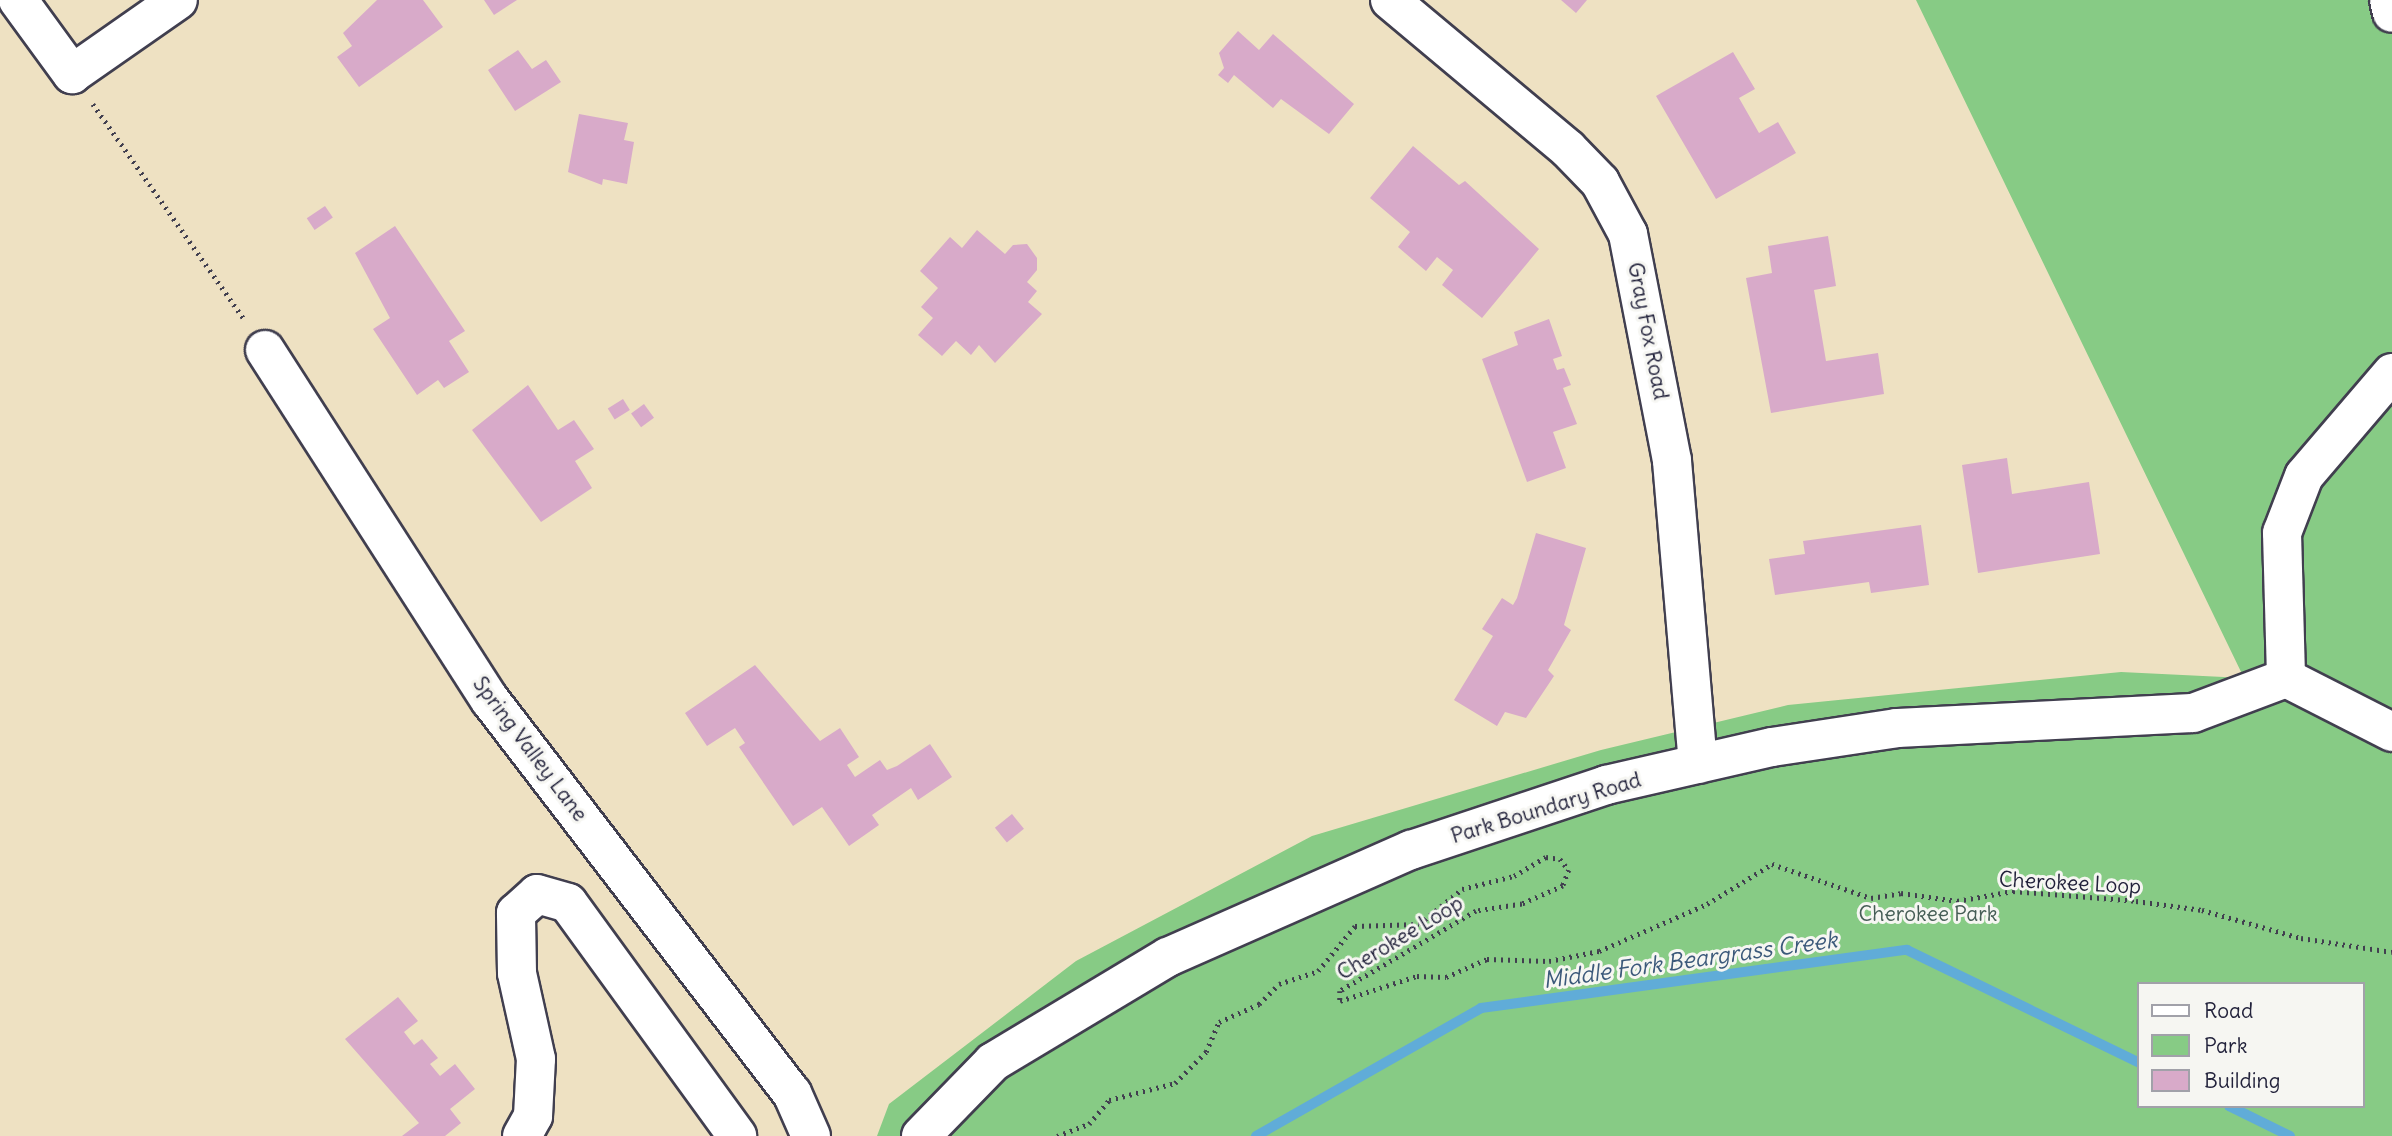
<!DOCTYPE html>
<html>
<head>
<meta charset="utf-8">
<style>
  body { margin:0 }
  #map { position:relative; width:2392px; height:1136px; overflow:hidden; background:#eee1c2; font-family:Delius,sans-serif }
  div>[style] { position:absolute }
  .green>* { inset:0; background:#87cb85 }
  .stream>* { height:10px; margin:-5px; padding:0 5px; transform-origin:5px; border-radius:5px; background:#60acd8 }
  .building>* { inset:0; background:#d8aac9; transform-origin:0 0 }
  .path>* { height:4.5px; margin-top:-2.25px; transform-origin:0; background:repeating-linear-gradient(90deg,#413f4f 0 2px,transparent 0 7px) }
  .roads { filter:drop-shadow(2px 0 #413f4f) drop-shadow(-2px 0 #413f4f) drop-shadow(0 2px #413f4f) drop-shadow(0 -2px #413f4f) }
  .minor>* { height:38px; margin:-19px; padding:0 19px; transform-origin:19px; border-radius:19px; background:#fff }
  span { translate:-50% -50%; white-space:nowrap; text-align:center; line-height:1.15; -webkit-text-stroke:6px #f6f6f2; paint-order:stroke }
  .street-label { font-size:21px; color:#22223b }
  .park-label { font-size:21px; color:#455d55 }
  .water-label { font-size:23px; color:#3b597a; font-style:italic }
  .legend { position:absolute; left:2137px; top:982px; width:228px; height:126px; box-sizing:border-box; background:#f6f6f2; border:2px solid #a1a1a9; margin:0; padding:9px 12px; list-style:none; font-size:21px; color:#22223b }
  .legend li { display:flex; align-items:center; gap:14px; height:35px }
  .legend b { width:35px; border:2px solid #a1a1a9 }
</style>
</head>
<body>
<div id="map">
  <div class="green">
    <i style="clip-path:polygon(evenodd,1916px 0,2392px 0,2392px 1136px,877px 1136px,889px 1104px,1076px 961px,1312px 836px,1601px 750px,1788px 705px,2121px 672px,2244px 678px,1916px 0,2138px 984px,2362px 984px,2362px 1106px,2138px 1106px,2138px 984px)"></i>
  </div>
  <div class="stream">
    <i style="left:2229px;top:1106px;width:68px;rotate:26.2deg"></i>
    <i style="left:1256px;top:1136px;width:259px;rotate:-29.6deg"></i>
    <i style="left:1481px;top:1008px;width:430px;rotate:-7.8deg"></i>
    <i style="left:1907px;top:950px;width:257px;rotate:25.9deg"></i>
  </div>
  <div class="building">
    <i style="clip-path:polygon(377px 0,423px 0,443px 27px,359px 87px,337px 57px,352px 46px,343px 33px)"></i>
    <i style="clip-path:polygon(484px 0,517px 0,494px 15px)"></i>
    <i style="clip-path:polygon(1561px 0,1587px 0,1576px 13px)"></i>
    <i style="clip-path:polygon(1238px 31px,1259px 50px,1273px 34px,1354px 104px,1329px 134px,1281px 99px,1273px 108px,1234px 75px,1228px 83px,1218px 75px,1224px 68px,1219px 53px)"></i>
    <i style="clip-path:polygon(518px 50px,532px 69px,546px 60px,561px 82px,515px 111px,488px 70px)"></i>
    <i style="clip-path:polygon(1733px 52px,1755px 89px,1739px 98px,1759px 133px,1778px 122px,1796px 153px,1716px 199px,1656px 96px)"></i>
    <i style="clip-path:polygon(579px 114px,628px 123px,624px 140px,634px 142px,627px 184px,603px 179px,602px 185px,568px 172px)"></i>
    <i style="clip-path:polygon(1413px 146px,1459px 185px,1465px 181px,1539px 249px,1482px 318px,1442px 285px,1453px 270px,1437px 257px,1426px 271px,1398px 247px,1410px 232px,1370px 198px)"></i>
    <i style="left:325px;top:206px;width:14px;height:22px;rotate:56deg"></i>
    <i style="clip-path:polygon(395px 226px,465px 331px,449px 341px,469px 372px,444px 388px,438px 380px,417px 395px,373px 329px,390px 318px,355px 253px)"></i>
    <i style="clip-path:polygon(977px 230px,1005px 254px,1013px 245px,1027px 244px,1037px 258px,1037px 270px,1027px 282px,1037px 291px,1028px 302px,1042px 314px,995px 363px,979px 345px,971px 355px,956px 341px,942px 356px,918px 335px,933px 318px,921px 307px,938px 288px,920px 271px,950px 237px,962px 248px)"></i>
    <i style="clip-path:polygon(1828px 236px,1836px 286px,1814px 290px,1826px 361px,1878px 353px,1884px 394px,1771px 413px,1746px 278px,1772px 273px,1768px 246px)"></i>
    <i style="clip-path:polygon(1549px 319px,1562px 356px,1553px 359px,1557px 370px,1564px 368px,1571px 385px,1563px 388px,1577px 424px,1553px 432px,1566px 468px,1527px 482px,1482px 359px,1518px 345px,1514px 332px)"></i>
    <i style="clip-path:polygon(528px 385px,558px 430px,574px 420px,594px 449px,575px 461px,592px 488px,541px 522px,472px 430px)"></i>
    <i style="left:623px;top:399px;width:13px;height:18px;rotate:58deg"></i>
    <i style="left:644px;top:404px;width:17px;height:16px;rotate:54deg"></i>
    <i style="clip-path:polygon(2007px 458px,2012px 494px,2089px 482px,2100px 554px,1978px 573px,1962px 465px)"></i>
    <i style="clip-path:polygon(1921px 525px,1929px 585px,1871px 593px,1869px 582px,1775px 595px,1769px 559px,1805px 554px,1803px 541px)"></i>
    <i style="clip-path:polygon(1536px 533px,1586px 548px,1564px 625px,1571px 630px,1548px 670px,1554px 676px,1526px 718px,1505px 712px,1497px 726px,1454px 700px,1493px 636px,1482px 629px,1502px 598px,1513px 605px,1517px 598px)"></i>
    <i style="clip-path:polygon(755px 665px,820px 741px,840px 728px,859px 757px,847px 765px,855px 777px,880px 760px,887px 770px,897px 766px,930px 744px,952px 777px,918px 800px,911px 788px,872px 815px,879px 825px,849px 846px,822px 807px,793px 826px,739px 747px,745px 743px,735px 728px,707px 746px,685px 713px)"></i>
    <i style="left:1012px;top:814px;width:19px;height:22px;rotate:51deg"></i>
    <i style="clip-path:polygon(398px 997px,418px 1021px,404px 1032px,414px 1045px,422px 1039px,438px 1058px,430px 1064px,440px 1076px,455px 1064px,475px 1089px,450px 1109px,461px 1123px,445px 1136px,402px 1136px,419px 1123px,345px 1039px)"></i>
  </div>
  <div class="path">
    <i style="left:93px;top:104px;width:264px;rotate:54.9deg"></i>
    <i style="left:1057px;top:1136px;width:34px;rotate:-21deg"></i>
    <i style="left:1089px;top:1124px;width:31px;rotate:-50deg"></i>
    <i style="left:1109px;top:1100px;width:68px;rotate:-14.4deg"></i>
    <i style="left:1175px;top:1083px;width:44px;rotate:-45deg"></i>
    <i style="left:1206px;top:1052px;width:33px;rotate:-67deg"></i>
    <i style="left:1219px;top:1022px;width:44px;rotate:-24.2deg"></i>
    <i style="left:1259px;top:1004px;width:28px;rotate:-45deg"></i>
    <i style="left:1279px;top:984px;width:41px;rotate:-18.4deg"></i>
    <i style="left:1318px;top:971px;width:58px;rotate:-50.6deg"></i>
    <i style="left:1355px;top:926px;width:64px;rotate:-1.8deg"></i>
    <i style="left:1419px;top:924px;width:55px;rotate:-39.1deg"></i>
    <i style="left:1462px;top:889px;width:54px;rotate:-14deg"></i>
    <i style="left:1514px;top:876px;width:37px;rotate:-31deg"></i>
    <i style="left:1546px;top:857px;width:14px;rotate:8deg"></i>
    <i style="left:1560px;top:859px;width:14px;rotate:51deg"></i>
    <i style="left:1569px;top:870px;width:17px;rotate:111deg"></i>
    <i style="left:1563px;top:886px;width:45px;rotate:156.3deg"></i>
    <i style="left:1522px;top:904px;width:47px;rotate:171.3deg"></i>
    <i style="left:1476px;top:911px;width:158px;rotate:149.5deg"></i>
    <i style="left:1340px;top:991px;width:10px;rotate:90deg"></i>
    <i style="left:1340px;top:1001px;width:81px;rotate:-18deg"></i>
    <i style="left:1417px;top:976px;width:29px;rotate:2deg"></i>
    <i style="left:1446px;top:977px;width:45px;rotate:-23.7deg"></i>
    <i style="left:1487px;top:959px;width:62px;rotate:1.8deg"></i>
    <i style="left:1549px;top:961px;width:51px;rotate:-11.3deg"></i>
    <i style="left:1599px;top:951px;width:118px;rotate:-23.5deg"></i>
    <i style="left:1707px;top:904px;width:76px;rotate:-31.6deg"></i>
    <i style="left:1772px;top:864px;width:105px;rotate:19deg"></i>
    <i style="left:1871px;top:898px;width:30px;rotate:-9deg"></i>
    <i style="left:1901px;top:893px;width:57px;rotate:8.1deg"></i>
    <i style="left:1957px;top:901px;width:57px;rotate:-10.1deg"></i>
    <i style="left:2013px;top:891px;width:123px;rotate:4.6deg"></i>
    <i style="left:2136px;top:901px;width:67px;rotate:7.8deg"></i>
    <i style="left:2202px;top:910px;width:103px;rotate:15.8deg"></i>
    <i style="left:2301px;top:938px;width:92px;rotate:8.7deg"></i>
  </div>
  <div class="roads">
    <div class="minor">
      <i style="left:18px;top:0;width:92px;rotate:53.9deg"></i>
      <i style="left:72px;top:74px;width:129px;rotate:-34.9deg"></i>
      <i style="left:1390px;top:0;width:232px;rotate:39.9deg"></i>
      <i style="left:1568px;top:149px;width:46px;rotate:45.9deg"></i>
      <i style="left:1600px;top:182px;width:59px;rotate:61.7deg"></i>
      <i style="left:1628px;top:234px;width:231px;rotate:79deg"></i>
      <i style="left:1672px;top:461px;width:304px;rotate:85.1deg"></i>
      <i style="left:2389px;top:0;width:13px;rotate:77deg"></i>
      <i style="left:265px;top:350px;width:416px;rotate:57.3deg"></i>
      <i style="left:490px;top:700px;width:496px;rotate:52.5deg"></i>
      <i style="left:792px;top:1093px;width:47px;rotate:66.2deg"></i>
      <i style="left:2392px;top:373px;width:135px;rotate:130.5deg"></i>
      <i style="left:2304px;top:476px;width:61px;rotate:111.1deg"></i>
      <i style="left:2282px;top:533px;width:145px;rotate:88.4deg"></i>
      <i style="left:2286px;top:678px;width:119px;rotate:27deg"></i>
      <i style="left:522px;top:1136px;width:23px;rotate:-61deg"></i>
      <i style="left:533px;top:1116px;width:57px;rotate:-87deg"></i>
      <i style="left:536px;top:1059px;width:88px;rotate:-102.5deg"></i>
      <i style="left:517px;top:973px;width:60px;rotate:-91deg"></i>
      <i style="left:516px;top:913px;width:28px;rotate:-42deg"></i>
      <i style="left:537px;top:894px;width:32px;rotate:16deg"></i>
      <i style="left:568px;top:903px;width:288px;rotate:54deg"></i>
      <i style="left:921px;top:1136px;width:103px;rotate:-45.8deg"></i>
      <i style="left:993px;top:1062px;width:204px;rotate:-31deg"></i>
      <i style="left:1168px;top:957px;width:266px;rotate:-23.8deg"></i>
      <i style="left:1411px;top:850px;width:206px;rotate:-18.4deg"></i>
      <i style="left:1606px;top:785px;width:170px;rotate:-12.9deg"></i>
      <i style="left:1772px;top:747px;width:126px;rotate:-8.6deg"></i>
      <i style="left:1897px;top:728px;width:296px;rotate:-2.9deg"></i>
      <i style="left:2193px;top:713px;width:99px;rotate:-20.6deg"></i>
    </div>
  </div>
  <div class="street-label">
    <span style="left:1648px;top:331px;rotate:79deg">Gray Fox Road</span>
    <span style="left:530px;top:749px;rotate:53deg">Spring Valley Lane</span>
    <span style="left:1546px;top:808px;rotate:-17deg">Park Boundary Road</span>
    <span style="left:2070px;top:883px;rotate:3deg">Cherokee Loop</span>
    <span style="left:1400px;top:938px;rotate:-31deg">Cherokee Loop</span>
  </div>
  <div class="park-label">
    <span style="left:1928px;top:914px">Cherokee Park</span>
  </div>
  <div class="water-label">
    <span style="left:1690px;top:960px;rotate:-8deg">Middle Fork Beargrass Creek</span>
  </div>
  <ul class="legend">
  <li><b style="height:9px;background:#fff"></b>Road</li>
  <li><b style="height:19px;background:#87cb85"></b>Park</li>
  <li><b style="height:19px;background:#d8aac9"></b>Building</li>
  </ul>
</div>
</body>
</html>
